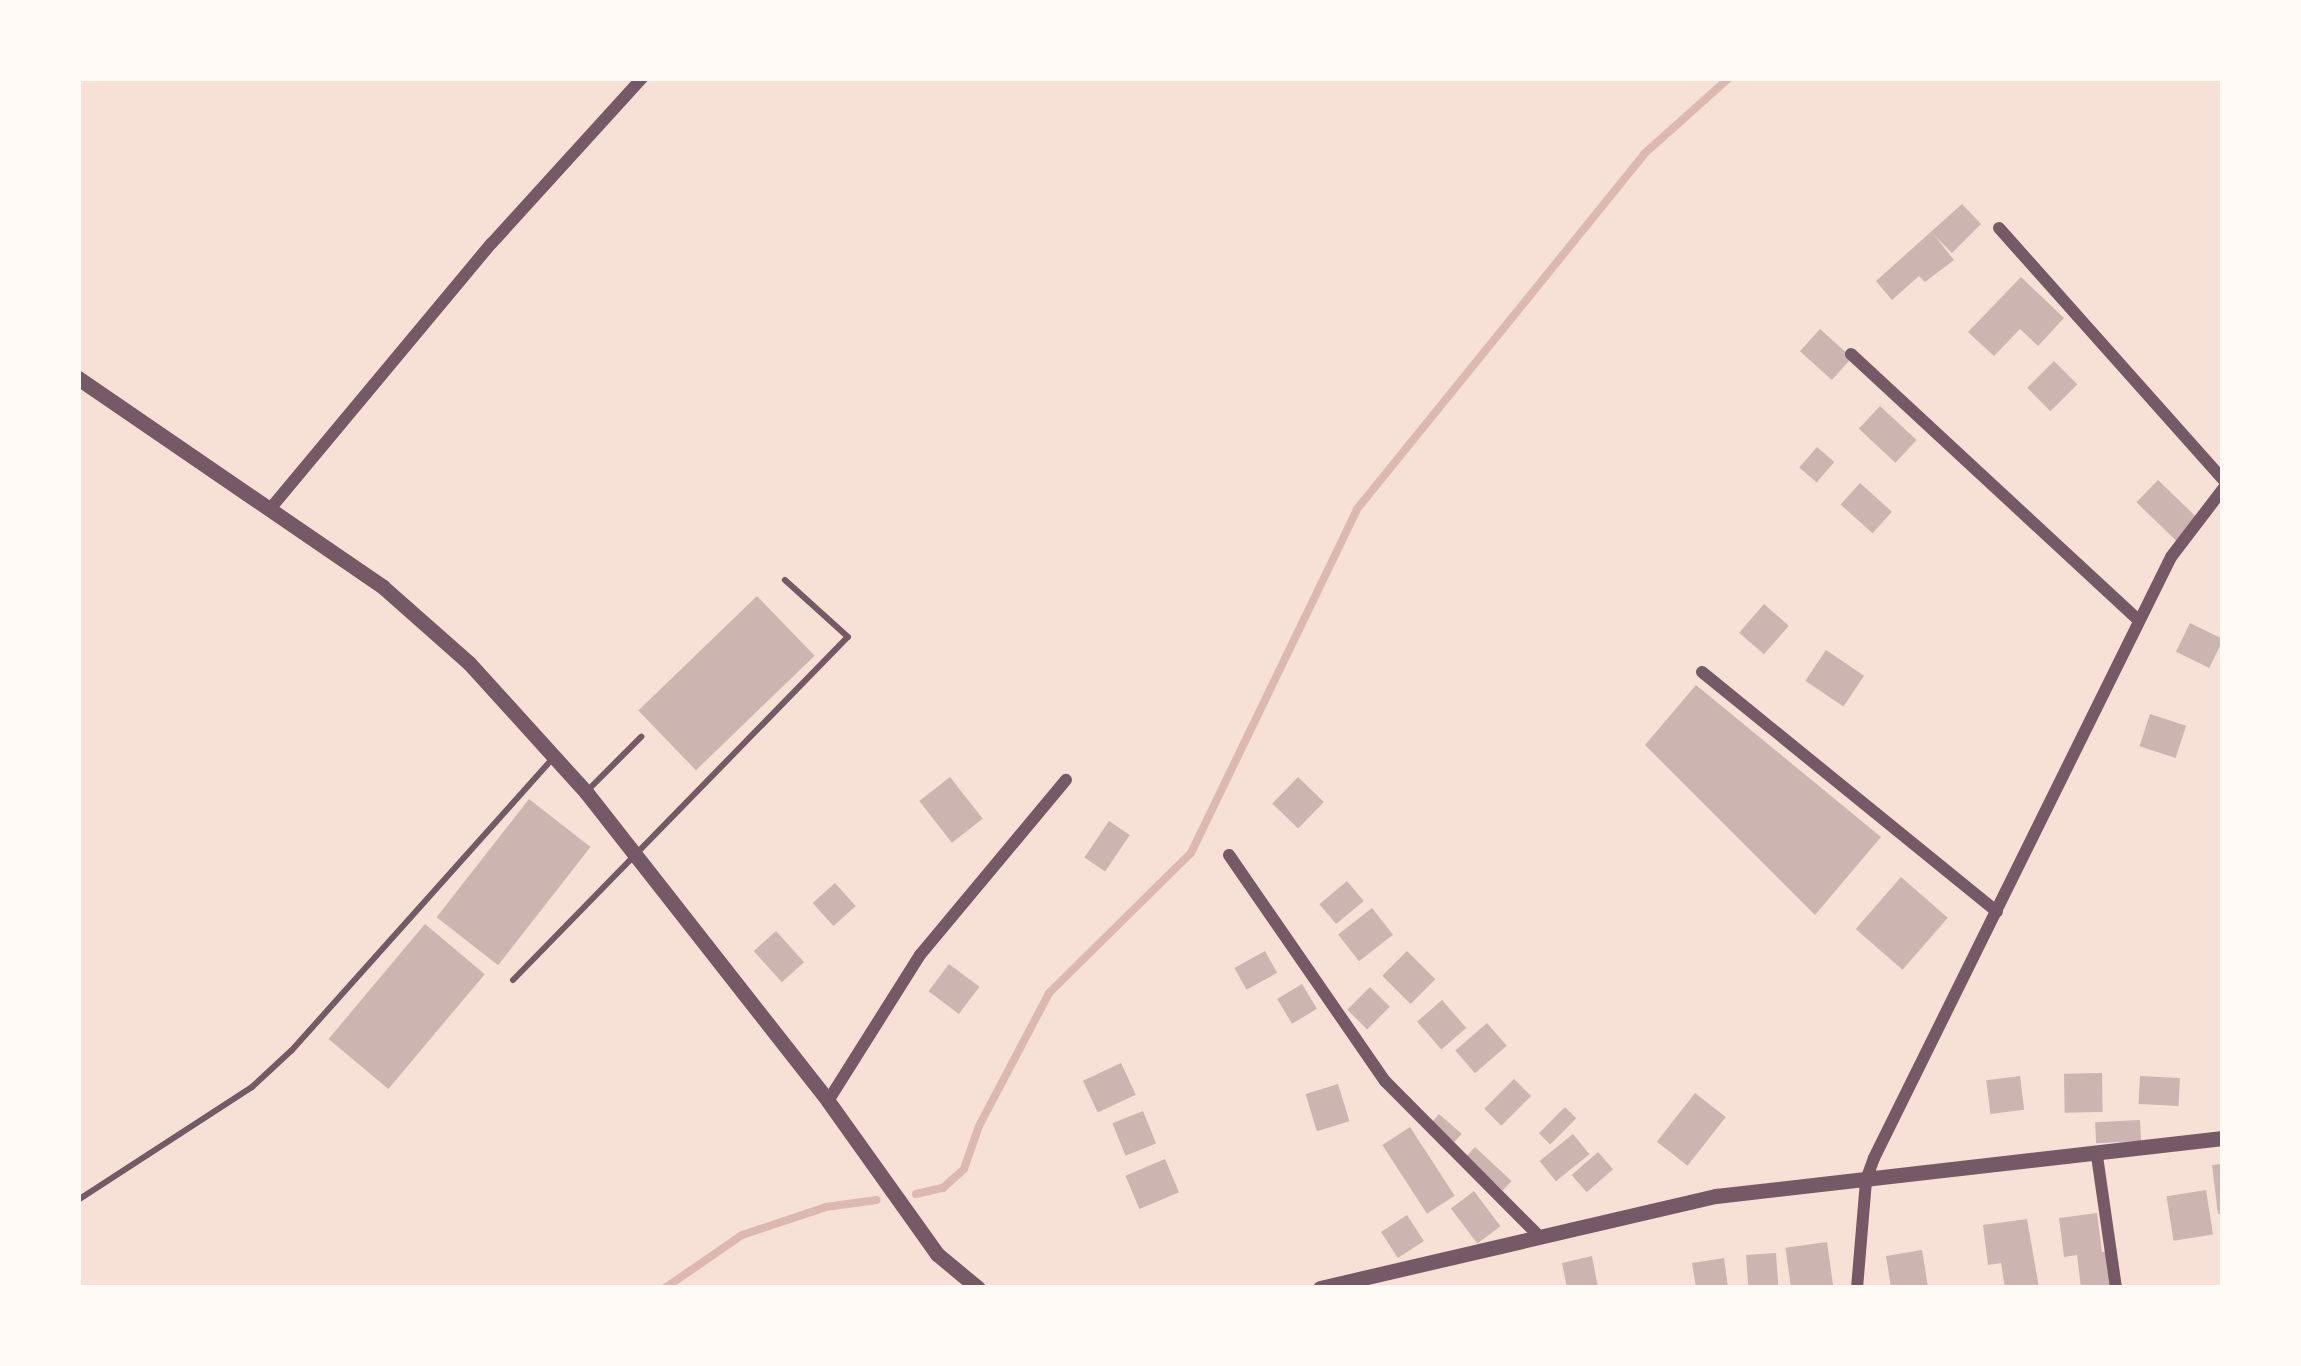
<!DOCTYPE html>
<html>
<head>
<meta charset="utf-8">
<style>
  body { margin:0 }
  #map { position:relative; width:2301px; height:1366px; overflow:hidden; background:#f7e1d7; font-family:"Golos Text",sans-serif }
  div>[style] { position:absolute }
  .stream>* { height:8px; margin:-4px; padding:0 4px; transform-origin:4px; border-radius:4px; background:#dcb8b0 }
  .building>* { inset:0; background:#ccb4b1; transform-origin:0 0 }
  .service>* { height:6px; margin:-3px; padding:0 3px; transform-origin:3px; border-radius:3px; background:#755966 }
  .minor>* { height:12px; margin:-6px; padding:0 6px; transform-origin:6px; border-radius:6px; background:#755966 }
  .tertiary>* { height:15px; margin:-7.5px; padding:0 7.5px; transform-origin:7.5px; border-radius:7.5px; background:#755966 }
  span { translate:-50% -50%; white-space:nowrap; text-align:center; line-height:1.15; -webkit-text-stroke:9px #fffaf5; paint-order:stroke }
  .frame { position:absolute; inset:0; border:81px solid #fffaf5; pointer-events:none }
</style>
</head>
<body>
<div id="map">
  <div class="stream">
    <i style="left:916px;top:1194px;width:28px;rotate:-13deg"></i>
    <i style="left:943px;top:1188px;width:28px;rotate:-42deg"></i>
    <i style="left:964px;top:1169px;width:46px;rotate:-70.8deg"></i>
    <i style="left:979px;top:1126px;width:150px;rotate:-62.2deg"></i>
    <i style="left:1049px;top:993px;width:199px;rotate:-44.6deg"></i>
    <i style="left:1191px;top:853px;width:382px;rotate:-64.2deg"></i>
    <i style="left:1357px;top:509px;width:457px;rotate:-51deg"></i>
    <i style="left:1644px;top:154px;width:114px;rotate:-41.8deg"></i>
    <i style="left:665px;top:1288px;width:93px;rotate:-34.5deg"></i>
    <i style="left:742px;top:1235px;width:89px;rotate:-18.4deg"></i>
    <i style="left:826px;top:1207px;width:51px;rotate:-7.8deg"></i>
  </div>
  <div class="building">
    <i style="clip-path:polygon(1962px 204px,1981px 224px,1952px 253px,1935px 236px,1954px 260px,1925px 282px,1919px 276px,1892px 300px,1876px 281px)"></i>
    <i style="clip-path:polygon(2021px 277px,2064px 318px,2038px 346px,2020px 329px,1994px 356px,1968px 332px)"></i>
    <i style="left:1820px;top:329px;width:43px;height:30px;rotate:42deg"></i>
    <i style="left:2054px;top:361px;width:33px;height:38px;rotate:45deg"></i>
    <i style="left:1880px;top:406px;width:50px;height:31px;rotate:43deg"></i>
    <i style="left:1817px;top:447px;width:23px;height:27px;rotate:41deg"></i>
    <i style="left:2158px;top:480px;width:56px;height:31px;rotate:44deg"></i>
    <i style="left:1860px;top:483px;width:43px;height:29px;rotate:42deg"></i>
    <i style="left:757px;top:596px;width:83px;height:165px;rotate:46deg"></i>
    <i style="left:1764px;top:604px;width:33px;height:38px;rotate:41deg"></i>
    <i style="left:2190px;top:623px;width:37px;height:32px;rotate:26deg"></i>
    <i style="left:1826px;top:650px;width:46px;height:37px;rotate:34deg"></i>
    <i style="clip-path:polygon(1696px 685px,1881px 837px,1815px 915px,1645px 745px)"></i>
    <i style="left:2150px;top:714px;width:38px;height:34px;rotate:18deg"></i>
    <i style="left:950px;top:777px;width:53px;height:39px;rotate:52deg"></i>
    <i style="left:1298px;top:777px;width:36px;height:37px;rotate:44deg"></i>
    <i style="left:529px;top:799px;width:78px;height:150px;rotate:38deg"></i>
    <i style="left:1109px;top:821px;width:25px;height:44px;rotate:34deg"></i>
    <i style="left:1901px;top:877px;width:62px;height:69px;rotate:41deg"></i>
    <i style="left:1347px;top:881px;width:26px;height:36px;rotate:50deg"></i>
    <i style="left:835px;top:883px;width:31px;height:30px;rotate:48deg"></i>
    <i style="left:1372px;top:908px;width:34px;height:43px;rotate:52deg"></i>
    <i style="left:425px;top:924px;width:78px;height:150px;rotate:40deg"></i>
    <i style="left:776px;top:931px;width:42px;height:30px;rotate:48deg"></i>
    <i style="left:1265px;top:951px;width:25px;height:35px;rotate:61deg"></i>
    <i style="left:1407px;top:951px;width:40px;height:35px;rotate:45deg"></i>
    <i style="left:949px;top:964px;width:38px;height:34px;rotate:37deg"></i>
    <i style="left:1302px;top:984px;width:29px;height:29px;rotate:59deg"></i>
    <i style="left:1370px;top:987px;width:28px;height:32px;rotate:45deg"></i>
    <i style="left:1442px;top:1000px;width:37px;height:33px;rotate:49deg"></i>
    <i style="left:1487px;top:1023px;width:30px;height:42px;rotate:49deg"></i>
    <i style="left:1121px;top:1063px;width:35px;height:42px;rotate:65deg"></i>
    <i style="left:2102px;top:1073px;width:39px;height:38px;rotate:89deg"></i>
    <i style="left:2020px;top:1076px;width:34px;height:34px;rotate:83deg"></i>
    <i style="left:2140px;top:1076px;width:40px;height:28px;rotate:3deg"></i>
    <i style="left:1514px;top:1079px;width:24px;height:42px;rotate:45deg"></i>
    <i style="left:1338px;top:1084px;width:39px;height:34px;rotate:73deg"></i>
    <i style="left:1695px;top:1093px;width:39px;height:62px;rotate:38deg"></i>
    <i style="left:1565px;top:1107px;width:16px;height:37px;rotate:45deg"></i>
    <i style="left:1143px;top:1111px;width:35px;height:33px;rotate:68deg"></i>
    <i style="left:1439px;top:1114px;width:30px;height:11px;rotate:41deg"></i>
    <i style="left:2140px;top:1120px;width:21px;height:45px;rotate:87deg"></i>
    <i style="left:1410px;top:1127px;width:82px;height:33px;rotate:57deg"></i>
    <i style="left:1573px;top:1134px;width:26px;height:43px;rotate:51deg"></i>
    <i style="left:1475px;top:1147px;width:50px;height:13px;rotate:43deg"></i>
    <i style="left:1598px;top:1152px;width:23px;height:35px;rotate:49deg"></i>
    <i style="left:1165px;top:1159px;width:36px;height:43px;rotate:67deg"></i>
    <i style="clip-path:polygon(2223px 1164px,2223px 1213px,2218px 1214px,2212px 1165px)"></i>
    <i style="left:2206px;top:1190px;width:45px;height:40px;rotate:81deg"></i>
    <i style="left:1474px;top:1191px;width:44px;height:29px;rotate:53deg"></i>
    <i style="clip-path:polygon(2097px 1213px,2102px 1252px,2111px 1251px,2115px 1288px,2081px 1288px,2077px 1255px,2064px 1257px,2059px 1218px)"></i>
    <i style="left:1407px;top:1215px;width:31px;height:31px;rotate:57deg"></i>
    <i style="clip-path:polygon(2027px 1219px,2039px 1288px,2005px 1288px,2001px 1263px,1988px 1265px,1983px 1225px)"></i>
    <i style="left:1827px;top:1242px;width:44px;height:42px;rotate:82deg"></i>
    <i style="clip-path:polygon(1922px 1250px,1928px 1287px,1891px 1288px,1886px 1256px)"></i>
    <i style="left:1776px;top:1253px;width:32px;height:30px;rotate:86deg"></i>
    <i style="clip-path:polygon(1592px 1256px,1598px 1288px,1567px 1288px,1562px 1263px)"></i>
    <i style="clip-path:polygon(1724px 1258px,1728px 1288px,1696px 1288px,1692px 1263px)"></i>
  </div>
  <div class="service">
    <i style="left:589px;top:789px;width:74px;rotate:-45deg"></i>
    <i style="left:513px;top:980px;width:479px;rotate:-45.7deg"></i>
    <i style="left:848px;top:637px;width:85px;rotate:-137.9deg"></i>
    <i style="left:78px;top:1200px;width:207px;rotate:-33deg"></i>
    <i style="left:252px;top:1087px;width:54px;rotate:-42.8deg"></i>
    <i style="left:292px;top:1050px;width:389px;rotate:-48.2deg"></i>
  </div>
  <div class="minor">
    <i style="left:1999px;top:228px;width:336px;rotate:48.3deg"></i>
    <i style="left:1851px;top:354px;width:391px;rotate:42.8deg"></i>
    <i style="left:270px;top:509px;width:346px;rotate:-50.2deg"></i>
    <i style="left:492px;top:243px;width:223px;rotate:-47.7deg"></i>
    <i style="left:1702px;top:672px;width:380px;rotate:39.1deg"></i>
    <i style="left:1229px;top:855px;width:275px;rotate:55.4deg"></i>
    <i style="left:1385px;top:1081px;width:214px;rotate:45.2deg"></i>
    <i style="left:828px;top:1101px;width:173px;rotate:-57.8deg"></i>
    <i style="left:920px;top:955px;width:228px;rotate:-50.2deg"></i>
    <i style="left:2097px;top:1156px;width:133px;rotate:81.8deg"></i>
    <i style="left:1857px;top:1288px;width:108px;rotate:-85.2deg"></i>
    <i style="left:1866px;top:1180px;width:23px;rotate:-70deg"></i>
    <i style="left:1874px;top:1158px;width:670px;rotate:-63.7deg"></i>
    <i style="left:2171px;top:557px;width:86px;rotate:-52.6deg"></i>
  </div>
  <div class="tertiary">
    <i style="left:78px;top:378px;width:370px;rotate:34.4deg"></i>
    <i style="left:383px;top:587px;width:115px;rotate:41.5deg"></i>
    <i style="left:469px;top:663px;width:174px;rotate:47.8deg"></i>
    <i style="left:586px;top:792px;width:392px;rotate:51.9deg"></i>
    <i style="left:828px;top:1101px;width:188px;rotate:54.5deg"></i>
    <i style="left:937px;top:1254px;width:53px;rotate:39.7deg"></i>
    <i style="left:1320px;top:1288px;width:407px;rotate:-13.1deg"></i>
    <i style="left:1716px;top:1196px;width:510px;rotate:-6.53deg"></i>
  </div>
  <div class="frame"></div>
</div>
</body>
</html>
